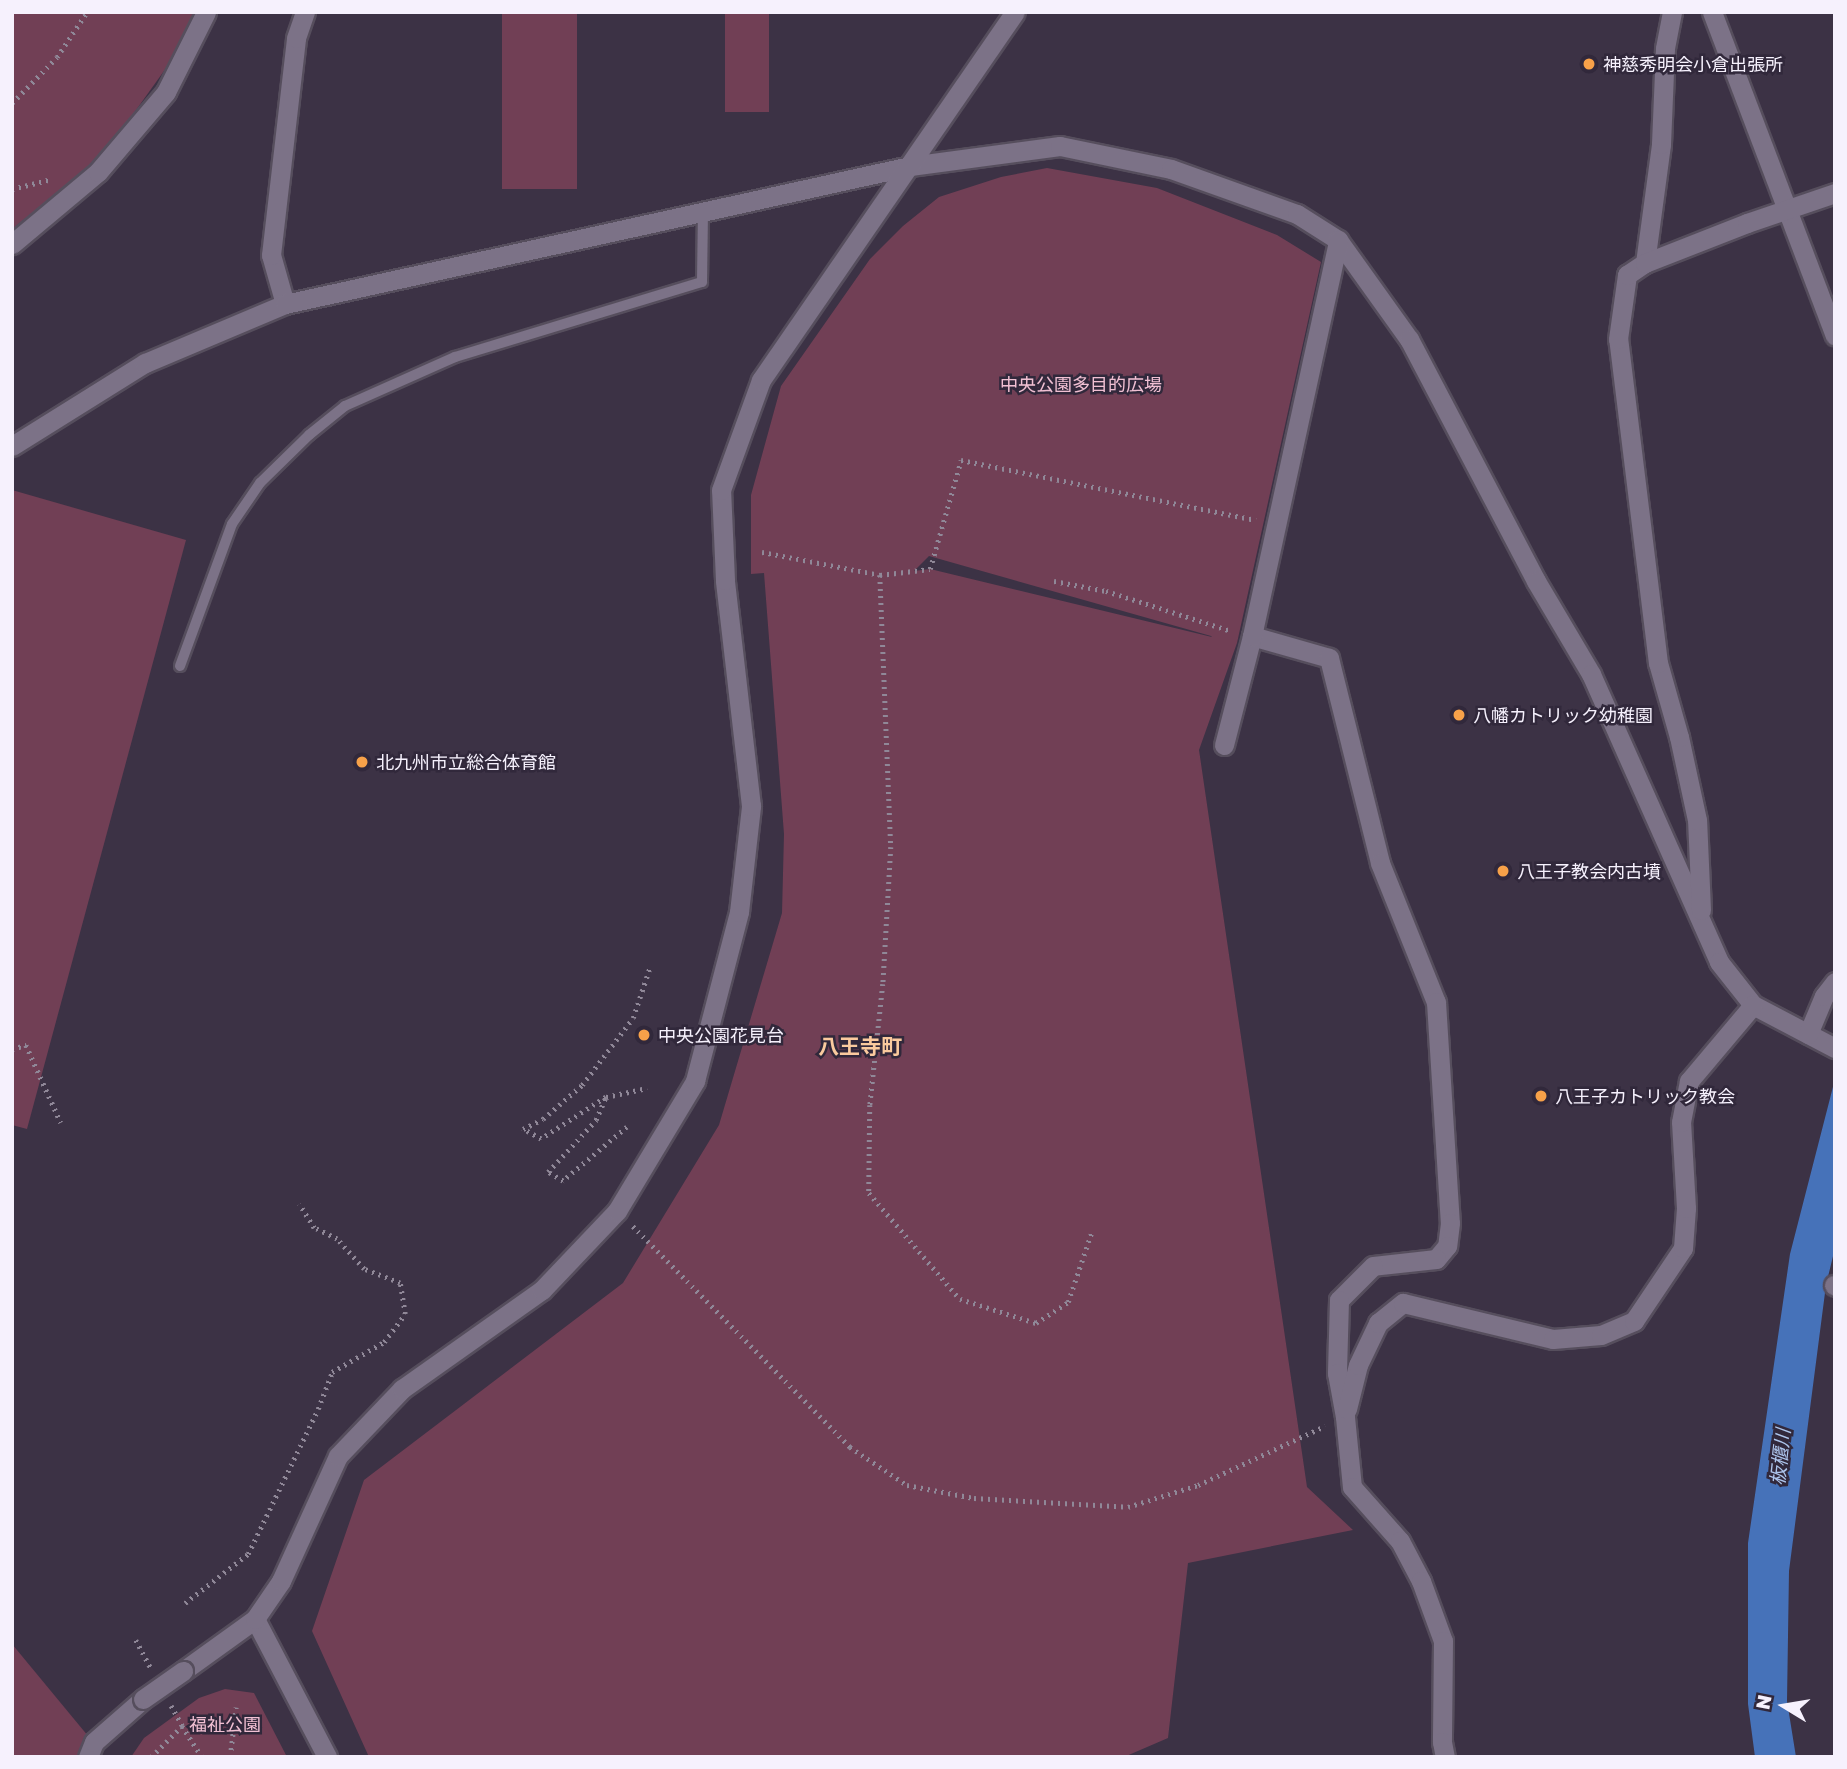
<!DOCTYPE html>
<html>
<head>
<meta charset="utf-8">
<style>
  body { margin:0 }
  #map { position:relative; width:1847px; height:1769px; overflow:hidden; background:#3c3245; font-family:"Golos Text","Noto Sans JP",sans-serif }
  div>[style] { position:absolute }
  .green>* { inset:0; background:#713f55; transform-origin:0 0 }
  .water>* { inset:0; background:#4672b9 }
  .path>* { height:4.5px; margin-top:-2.25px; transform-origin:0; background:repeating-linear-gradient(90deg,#908898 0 2px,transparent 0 7px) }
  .roads { filter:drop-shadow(2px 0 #564e5d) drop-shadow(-2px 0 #564e5d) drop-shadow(0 2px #564e5d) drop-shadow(0 -2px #564e5d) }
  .service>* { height:10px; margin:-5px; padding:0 5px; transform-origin:5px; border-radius:5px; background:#7c7287 }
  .minor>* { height:19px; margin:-9.5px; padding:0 9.5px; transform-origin:9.5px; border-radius:9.5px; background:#7c7287 }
  .tertiary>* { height:19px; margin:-9.5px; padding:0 9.5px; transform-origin:9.5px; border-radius:9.5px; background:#7c7287 }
  .bridges { filter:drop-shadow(2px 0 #564e5d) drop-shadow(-2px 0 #564e5d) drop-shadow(0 2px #564e5d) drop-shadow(0 -2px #564e5d) }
  .tertiary-bridge>* { height:19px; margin:-9.5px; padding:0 9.5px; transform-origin:9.5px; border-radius:9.5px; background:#7c7287 }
  .dots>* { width:19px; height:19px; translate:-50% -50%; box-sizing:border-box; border:4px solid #31283b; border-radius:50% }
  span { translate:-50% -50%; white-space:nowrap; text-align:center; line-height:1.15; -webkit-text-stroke:5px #31283b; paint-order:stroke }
  .poi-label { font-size:18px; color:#f6f1fd }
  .left { translate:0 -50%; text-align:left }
  .park-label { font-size:18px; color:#f1c0d3 }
  .water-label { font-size:19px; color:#aec6ed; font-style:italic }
  .quarter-label { font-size:21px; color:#faca9e; font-weight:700 }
  .frame { position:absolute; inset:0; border:14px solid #f6f1fd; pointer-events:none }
  .north { position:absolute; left:1749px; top:1671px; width:70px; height:70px; -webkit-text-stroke:5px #31283b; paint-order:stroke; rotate:281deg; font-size:19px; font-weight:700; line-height:28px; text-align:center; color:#f6f1fd }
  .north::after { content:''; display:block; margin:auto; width:24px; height:32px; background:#f6f1fd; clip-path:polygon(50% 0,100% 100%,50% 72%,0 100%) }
</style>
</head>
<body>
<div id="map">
  <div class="green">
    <i style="clip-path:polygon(12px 12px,197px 12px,189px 36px,101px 159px,12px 229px)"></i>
    <i style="left:502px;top:12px;width:75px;height:177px"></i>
    <i style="left:725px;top:12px;width:44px;height:100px"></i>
    <i style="clip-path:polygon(evenodd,1047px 168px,1157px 188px,1277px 235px,1321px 262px,1237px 643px,1199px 750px,1307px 1487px,1353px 1530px,1188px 1563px,1168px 1738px,1124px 1757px,369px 1757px,312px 1631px,364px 1480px,623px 1283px,719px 1125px,782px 913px,784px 834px,764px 573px,751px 574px,751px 495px,781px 386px,870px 259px,903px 226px,939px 197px,1001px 177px,1047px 168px,929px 556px,1211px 636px,1212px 637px,930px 569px,914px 571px,929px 556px)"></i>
    <i style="clip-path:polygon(12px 490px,186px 540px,27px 1129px,12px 1125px)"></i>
    <i style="clip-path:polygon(12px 1644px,93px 1742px,84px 1757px,12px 1757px)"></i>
    <i style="clip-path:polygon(225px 1689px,254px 1693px,287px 1757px,131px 1757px,144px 1738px,199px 1698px)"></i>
  </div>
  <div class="water">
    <i style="clip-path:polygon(1835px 1079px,1835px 1248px,1826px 1285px,1789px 1571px,1787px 1701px,1796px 1757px,1755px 1757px,1748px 1704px,1748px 1543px,1790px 1254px)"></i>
  </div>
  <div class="path">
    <i style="left:12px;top:103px;width:64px;rotate:-45.6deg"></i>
    <i style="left:57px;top:57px;width:54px;rotate:-56.3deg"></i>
    <i style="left:12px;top:189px;width:38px;rotate:-14deg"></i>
    <i style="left:762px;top:552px;width:120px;rotate:11deg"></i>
    <i style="left:880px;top:575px;width:50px;rotate:-6.8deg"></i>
    <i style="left:930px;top:569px;width:113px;rotate:-74.1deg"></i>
    <i style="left:961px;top:460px;width:301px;rotate:11.5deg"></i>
    <i style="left:880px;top:575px;width:272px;rotate:87.7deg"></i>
    <i style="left:891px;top:847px;width:137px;rotate:93.3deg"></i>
    <i style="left:883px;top:984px;width:122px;rotate:96.1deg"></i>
    <i style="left:870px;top:1105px;width:88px;rotate:90.7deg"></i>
    <i style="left:869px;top:1193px;width:140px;rotate:49.4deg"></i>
    <i style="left:960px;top:1299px;width:80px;rotate:17.5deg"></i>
    <i style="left:1036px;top:1323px;width:38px;rotate:-33deg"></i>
    <i style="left:1068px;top:1302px;width:75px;rotate:-71.3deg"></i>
    <i style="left:1054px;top:581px;width:53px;rotate:10.9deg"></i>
    <i style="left:1106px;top:591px;width:131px;rotate:17.7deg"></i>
    <i style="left:12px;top:1049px;width:15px;rotate:-16deg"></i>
    <i style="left:26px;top:1045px;width:85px;rotate:65.8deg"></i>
    <i style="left:606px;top:1097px;width:42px;rotate:-12.4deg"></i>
    <i style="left:627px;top:1127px;width:84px;rotate:139.8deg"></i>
    <i style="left:563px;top:1181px;width:17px;rotate:-149deg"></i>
    <i style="left:548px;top:1172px;width:71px;rotate:-47.3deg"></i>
    <i style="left:596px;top:1120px;width:25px;rotate:-67deg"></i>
    <i style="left:606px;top:1097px;width:77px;rotate:147.1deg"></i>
    <i style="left:541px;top:1139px;width:21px;rotate:-151deg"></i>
    <i style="left:523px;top:1129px;width:22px;rotate:-27deg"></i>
    <i style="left:543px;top:1119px;width:52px;rotate:-41.1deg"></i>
    <i style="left:582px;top:1085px;width:84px;rotate:-52.7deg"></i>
    <i style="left:633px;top:1018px;width:54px;rotate:-71.6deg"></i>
    <i style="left:633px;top:1226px;width:310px;rotate:45.5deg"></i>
    <i style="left:850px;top:1447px;width:69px;rotate:33.7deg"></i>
    <i style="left:907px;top:1485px;width:68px;rotate:11deg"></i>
    <i style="left:974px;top:1498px;width:154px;rotate:3.3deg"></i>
    <i style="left:1128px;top:1507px;width:73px;rotate:-17.4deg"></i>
    <i style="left:1198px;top:1485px;width:140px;rotate:-24.9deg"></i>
    <i style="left:185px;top:1603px;width:80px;rotate:-37.9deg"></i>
    <i style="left:248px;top:1554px;width:161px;rotate:-64.2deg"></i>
    <i style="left:318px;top:1409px;width:40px;rotate:-69deg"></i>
    <i style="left:332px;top:1372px;width:60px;rotate:-30deg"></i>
    <i style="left:384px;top:1342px;width:35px;rotate:-53deg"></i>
    <i style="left:405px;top:1314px;width:31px;rotate:-99deg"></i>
    <i style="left:400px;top:1283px;width:39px;rotate:-159deg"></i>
    <i style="left:364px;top:1269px;width:40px;rotate:-132deg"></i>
    <i style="left:337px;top:1239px;width:25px;rotate:-154deg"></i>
    <i style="left:314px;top:1228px;width:28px;rotate:-122deg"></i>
    <i style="left:136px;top:1640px;width:32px;rotate:62deg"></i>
    <i style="left:182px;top:1726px;width:37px;rotate:57deg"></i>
    <i style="left:151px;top:1757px;width:44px;rotate:-45deg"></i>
    <i style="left:182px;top:1726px;width:23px;rotate:-119deg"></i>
    <i style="left:230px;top:1757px;width:50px;rotate:-83.2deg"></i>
  </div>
  <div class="roads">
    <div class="service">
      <i style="left:180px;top:666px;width:151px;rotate:-69.9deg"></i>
      <i style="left:232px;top:524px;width:50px;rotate:-55.7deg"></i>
      <i style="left:260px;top:483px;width:69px;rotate:-44.4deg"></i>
      <i style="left:309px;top:435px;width:46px;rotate:-38.9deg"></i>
      <i style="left:345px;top:406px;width:120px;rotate:-24deg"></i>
      <i style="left:455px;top:357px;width:258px;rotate:-16.9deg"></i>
      <i style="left:702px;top:282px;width:72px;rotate:-89.2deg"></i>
    </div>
    <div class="minor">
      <i style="left:1712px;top:12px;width:346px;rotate:69.2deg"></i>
      <i style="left:910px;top:166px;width:151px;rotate:-7.6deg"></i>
      <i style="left:1060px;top:146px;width:113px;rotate:11.7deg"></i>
      <i style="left:1171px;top:169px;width:134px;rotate:19.7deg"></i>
      <i style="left:1297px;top:214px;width:49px;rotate:32.4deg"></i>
      <i style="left:1338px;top:240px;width:122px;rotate:54.4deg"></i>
      <i style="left:1409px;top:339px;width:273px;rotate:62.3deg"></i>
      <i style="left:1536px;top:581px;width:108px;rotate:59.4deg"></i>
      <i style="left:1591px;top:674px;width:315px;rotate:66deg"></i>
      <i style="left:1719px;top:962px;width:55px;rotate:51.7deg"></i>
      <i style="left:1753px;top:1005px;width:93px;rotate:27.7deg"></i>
      <i style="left:12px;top:244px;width:112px;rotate:-39.9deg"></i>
      <i style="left:98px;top:172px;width:105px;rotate:-49.6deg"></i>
      <i style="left:166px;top:92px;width:89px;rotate:-63.4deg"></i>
      <i style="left:1645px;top:263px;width:120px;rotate:-82.3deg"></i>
      <i style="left:1661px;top:144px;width:96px;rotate:-87.6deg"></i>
      <i style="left:1665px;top:48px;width:37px;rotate:-79deg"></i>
      <i style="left:285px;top:304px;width:51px;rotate:-105.9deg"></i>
      <i style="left:271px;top:255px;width:218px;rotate:-83.4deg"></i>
      <i style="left:296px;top:38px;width:28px;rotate:-71deg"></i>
      <i style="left:1252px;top:636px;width:80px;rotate:15.9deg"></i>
      <i style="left:1329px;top:658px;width:211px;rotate:76deg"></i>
      <i style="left:1380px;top:863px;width:150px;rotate:68.1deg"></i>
      <i style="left:1436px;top:1002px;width:221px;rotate:86.4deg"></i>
      <i style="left:1450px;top:1223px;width:23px;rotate:97deg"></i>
      <i style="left:1447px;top:1246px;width:17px;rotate:130deg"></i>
      <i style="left:1436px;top:1259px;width:63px;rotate:173.7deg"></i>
      <i style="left:1373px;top:1266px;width:48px;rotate:135deg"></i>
      <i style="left:1339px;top:1300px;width:73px;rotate:91.6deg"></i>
      <i style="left:1337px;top:1373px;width:45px;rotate:79.7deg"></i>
      <i style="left:1345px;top:1417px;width:70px;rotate:84.3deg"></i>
      <i style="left:1352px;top:1487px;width:72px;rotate:48.4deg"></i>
      <i style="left:1400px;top:1541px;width:45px;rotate:62.3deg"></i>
      <i style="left:1421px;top:1581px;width:64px;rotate:69.9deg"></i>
      <i style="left:1443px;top:1641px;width:101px;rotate:90.6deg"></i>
      <i style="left:1442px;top:1742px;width:15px;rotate:79deg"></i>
      <i style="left:1224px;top:745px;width:113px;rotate:-75.6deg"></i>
      <i style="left:1252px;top:636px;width:405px;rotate:-77.7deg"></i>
      <i style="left:1701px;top:910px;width:90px;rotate:-92.5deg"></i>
      <i style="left:1697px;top:820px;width:85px;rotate:-102.2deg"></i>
      <i style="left:1679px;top:737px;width:77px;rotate:-105.8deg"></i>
      <i style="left:1658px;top:663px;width:326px;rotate:-97deg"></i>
      <i style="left:1618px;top:339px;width:65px;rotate:-82deg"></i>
      <i style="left:1627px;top:275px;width:22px;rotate:-34deg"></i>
      <i style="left:1645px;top:263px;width:110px;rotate:-21.4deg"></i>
      <i style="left:1747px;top:223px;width:93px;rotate:-18.8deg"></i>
      <i style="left:1808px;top:1034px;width:41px;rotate:-67.2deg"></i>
      <i style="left:1824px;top:996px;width:18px;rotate:-52deg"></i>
      <i style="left:1834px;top:1285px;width:1px;rotate:45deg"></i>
      <i style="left:1347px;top:1409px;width:45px;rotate:-76deg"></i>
      <i style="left:1358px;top:1365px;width:47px;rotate:-64.5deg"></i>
      <i style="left:1378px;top:1323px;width:32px;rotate:-39deg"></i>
      <i style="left:1403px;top:1303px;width:154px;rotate:13.5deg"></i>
      <i style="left:1553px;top:1339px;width:48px;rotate:-4.8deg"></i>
      <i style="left:1601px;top:1335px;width:36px;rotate:-23deg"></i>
      <i style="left:1634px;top:1321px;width:88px;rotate:-56.1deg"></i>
      <i style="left:1683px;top:1248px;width:40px;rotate:-85.7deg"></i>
      <i style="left:1686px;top:1208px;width:86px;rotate:-93.3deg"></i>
      <i style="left:1681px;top:1122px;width:42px;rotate:-79deg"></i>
      <i style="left:1689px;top:1081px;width:99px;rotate:-49.9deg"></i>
      <i style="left:255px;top:1619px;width:156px;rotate:62.4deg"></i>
    </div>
    <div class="tertiary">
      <i style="left:12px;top:446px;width:157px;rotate:-32deg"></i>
      <i style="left:145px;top:363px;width:152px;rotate:-22.9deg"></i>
      <i style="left:285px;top:304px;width:640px;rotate:-12.45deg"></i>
      <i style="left:183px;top:1671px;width:89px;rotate:-35.8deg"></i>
      <i style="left:255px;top:1619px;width:46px;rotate:-55.6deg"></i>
      <i style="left:281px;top:1581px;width:137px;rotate:-65.5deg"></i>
      <i style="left:338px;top:1456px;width:93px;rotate:-46.3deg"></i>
      <i style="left:402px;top:1389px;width:171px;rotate:-35.3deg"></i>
      <i style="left:542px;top:1290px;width:109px;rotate:-46.5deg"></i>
      <i style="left:617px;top:1211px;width:152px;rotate:-59deg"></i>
      <i style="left:695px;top:1081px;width:175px;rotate:-75.4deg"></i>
      <i style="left:739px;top:912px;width:107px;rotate:-83.5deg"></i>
      <i style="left:751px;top:806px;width:227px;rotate:-96.6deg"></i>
      <i style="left:725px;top:580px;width:90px;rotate:-92.5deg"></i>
      <i style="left:721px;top:490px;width:117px;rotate:-70deg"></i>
      <i style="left:761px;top:380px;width:447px;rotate:-55.4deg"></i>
      <i style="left:88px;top:1757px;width:16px;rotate:-68deg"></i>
      <i style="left:94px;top:1742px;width:65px;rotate:-41.3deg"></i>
    </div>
  </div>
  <div class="bridges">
    <div class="tertiary-bridge">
      <i style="left:143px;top:1699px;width:49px;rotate:-35deg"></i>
    </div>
  </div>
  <div class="dots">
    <i style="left:1589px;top:64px;background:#f7a149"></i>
    <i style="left:1459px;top:715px;background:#f7a149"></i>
    <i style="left:362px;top:762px;background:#f7a149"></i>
    <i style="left:1503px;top:871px;background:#f7a149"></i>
    <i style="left:644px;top:1035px;background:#f7a149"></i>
    <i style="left:1541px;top:1096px;background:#f7a149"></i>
  </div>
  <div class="poi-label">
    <span class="left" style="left:1603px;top:64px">神慈秀明会小倉出張所</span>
    <span class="left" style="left:1473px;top:715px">八幡カトリック幼稚園</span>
    <span class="left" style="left:376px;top:762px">北九州市立総合体育館</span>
    <span class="left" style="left:1517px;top:871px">八王子教会内古墳</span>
    <span class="left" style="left:658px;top:1035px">中央公園花見台</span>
    <span class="left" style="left:1555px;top:1096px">八王子カトリック教会</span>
  </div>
  <div class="park-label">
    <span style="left:1081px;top:384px">中央公園多目的広場</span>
    <span style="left:225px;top:1724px">福祉公園</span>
  </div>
  <div class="water-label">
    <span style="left:1780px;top:1457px;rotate:-84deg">板櫃川</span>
  </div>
  <div class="quarter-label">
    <span style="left:860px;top:1046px">八王寺町</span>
  </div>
  <div class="frame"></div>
  <div class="north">N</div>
</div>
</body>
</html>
